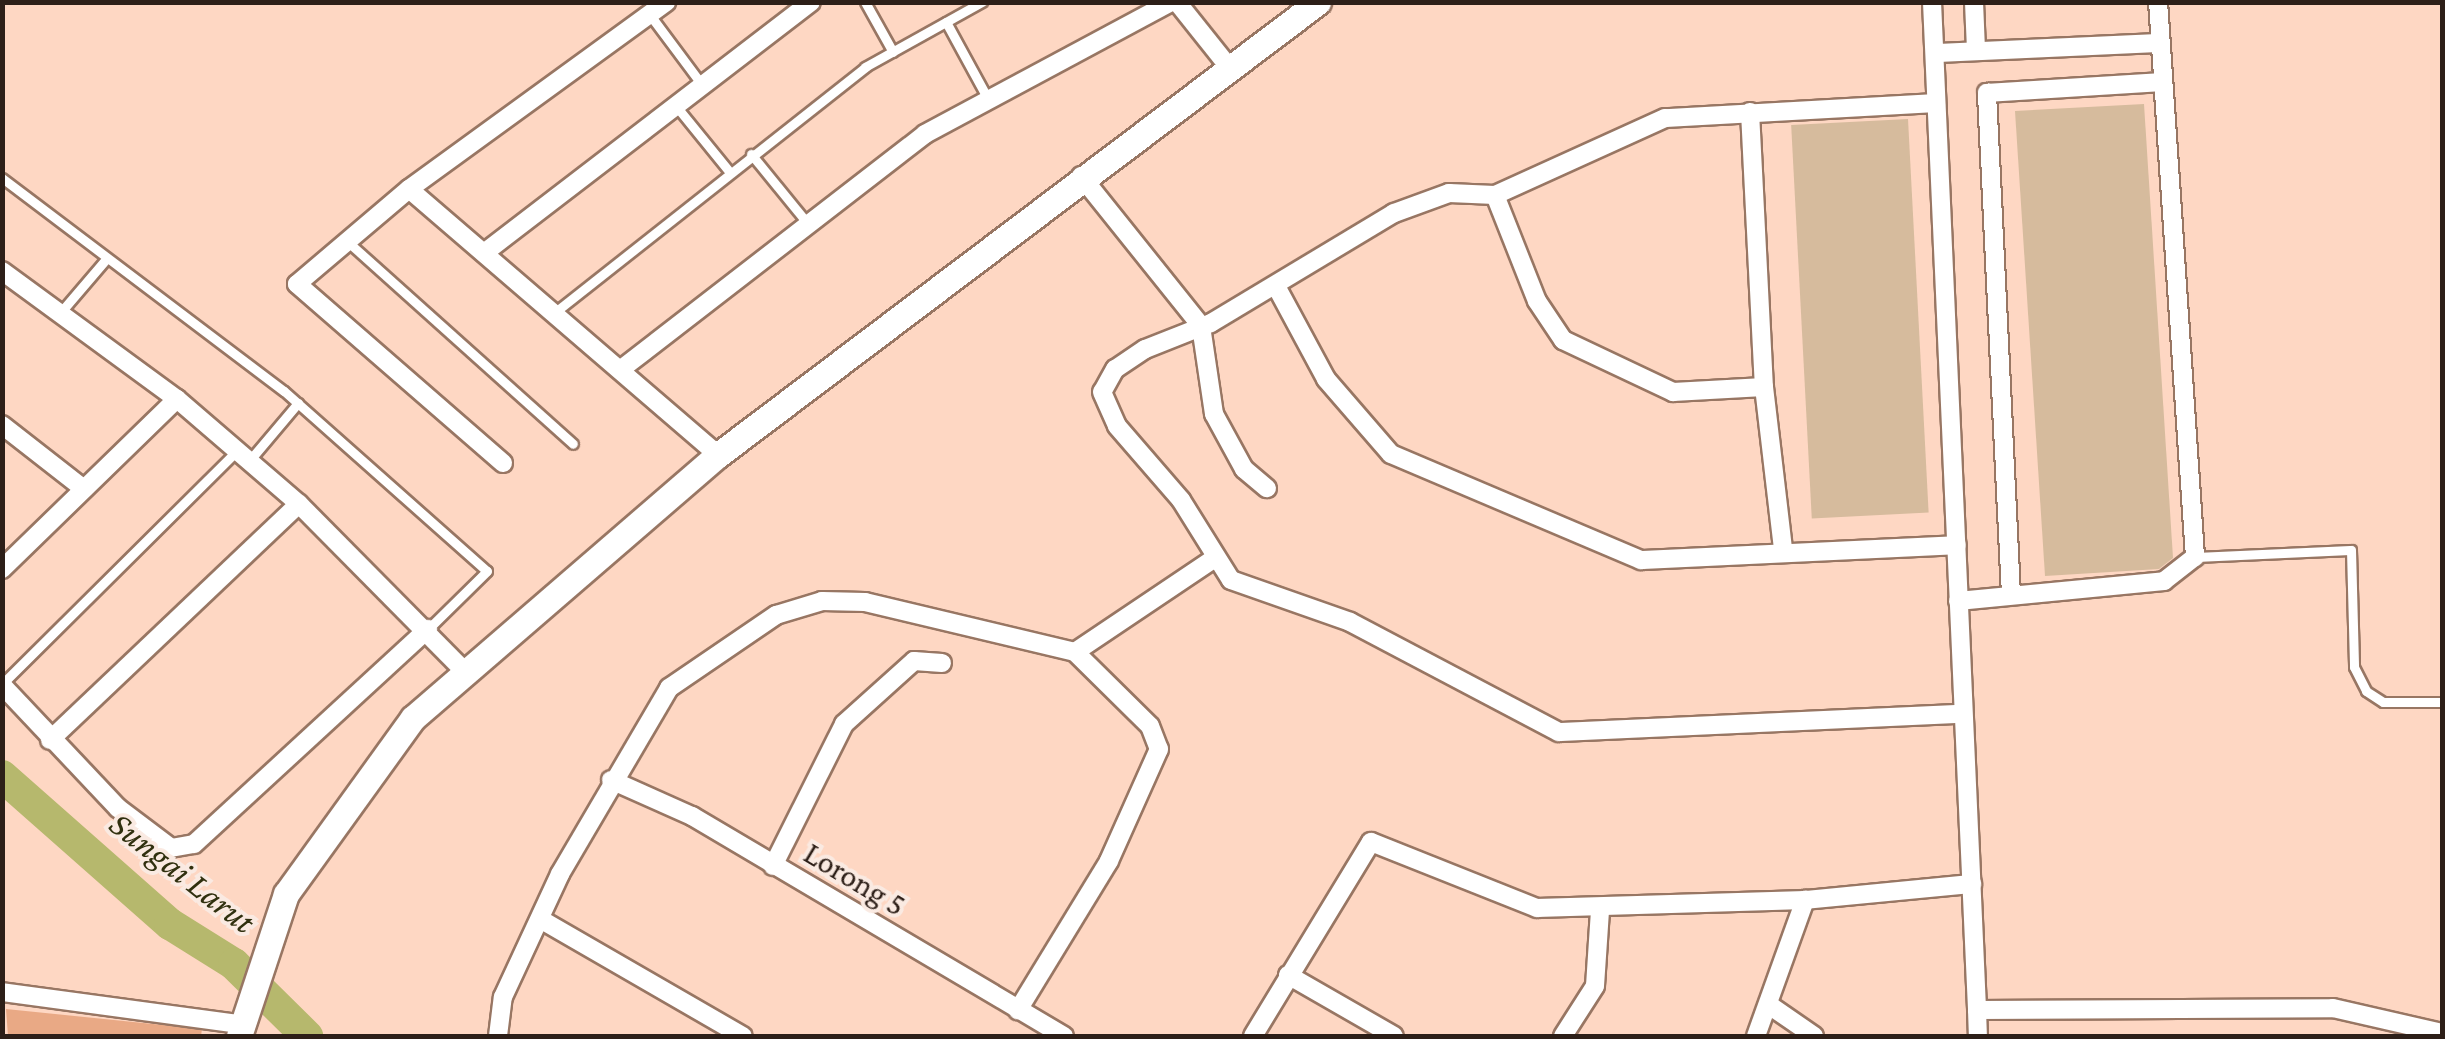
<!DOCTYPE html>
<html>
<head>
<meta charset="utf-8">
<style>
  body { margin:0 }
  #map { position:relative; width:2445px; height:1039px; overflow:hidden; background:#fed7c3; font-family:"Crimson Pro",serif }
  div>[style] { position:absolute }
  .green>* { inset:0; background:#e9a985 }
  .river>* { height:32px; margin:-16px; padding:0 16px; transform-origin:16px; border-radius:16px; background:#b6b86d }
  .building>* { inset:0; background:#d6bb9d; transform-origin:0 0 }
  .roads { filter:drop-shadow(2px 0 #987663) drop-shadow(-2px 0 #987663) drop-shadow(0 2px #987663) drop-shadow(0 -2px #987663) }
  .lane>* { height:9px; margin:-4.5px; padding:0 4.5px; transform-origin:4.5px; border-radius:4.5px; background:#fff }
  .street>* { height:18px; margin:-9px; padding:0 9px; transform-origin:9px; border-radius:9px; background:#fff }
  .secondary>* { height:25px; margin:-12.5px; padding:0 12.5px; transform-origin:12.5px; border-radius:12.5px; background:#fff }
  span { translate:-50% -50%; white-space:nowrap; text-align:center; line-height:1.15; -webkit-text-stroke:8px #faeae2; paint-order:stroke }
  .street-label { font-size:32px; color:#2d1f18 }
  .water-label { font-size:35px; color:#30300f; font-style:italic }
  .frame { position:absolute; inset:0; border:5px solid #2d1f18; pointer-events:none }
</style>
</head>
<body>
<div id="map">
  <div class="green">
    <i style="clip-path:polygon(6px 1009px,202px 1029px,201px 1036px,8px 1036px)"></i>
  </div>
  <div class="river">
    <i style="left:2px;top:776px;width:224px;rotate:41.4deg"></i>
    <i style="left:170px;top:924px;width:75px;rotate:32deg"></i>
    <i style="left:234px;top:964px;width:103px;rotate:44.6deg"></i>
  </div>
  <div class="building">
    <i style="clip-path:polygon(2144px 104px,2173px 558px,2159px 569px,2045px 576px,2015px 111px)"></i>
    <i style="left:1908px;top:119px;width:394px;height:117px;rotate:87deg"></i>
  </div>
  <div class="roads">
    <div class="lane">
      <i style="left:865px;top:2px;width:57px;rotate:60.8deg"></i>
      <i style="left:650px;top:15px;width:84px;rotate:53.3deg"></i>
      <i style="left:946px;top:22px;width:90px;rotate:61.4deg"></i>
      <i style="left:676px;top:106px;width:82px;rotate:50.9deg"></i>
      <i style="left:751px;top:154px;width:90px;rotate:50.8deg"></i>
      <i style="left:2px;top:178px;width:353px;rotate:37.1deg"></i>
      <i style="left:284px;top:391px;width:271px;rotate:41.6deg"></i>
      <i style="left:487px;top:571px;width:83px;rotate:135.5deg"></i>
      <i style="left:348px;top:242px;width:302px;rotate:41.9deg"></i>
      <i style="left:60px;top:313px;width:72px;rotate:-49.5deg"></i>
      <i style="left:554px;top:313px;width:397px;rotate:-38.3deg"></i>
      <i style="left:865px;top:67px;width:134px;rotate:-29.1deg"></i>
      <i style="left:249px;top:461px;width:76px;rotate:-49.8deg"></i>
      <i style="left:2195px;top:557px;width:156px;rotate:-2.6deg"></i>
      <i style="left:2351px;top:550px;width:117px;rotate:88.5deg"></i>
      <i style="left:2354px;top:667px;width:27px;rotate:63deg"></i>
      <i style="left:2366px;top:691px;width:20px;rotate:33deg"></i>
      <i style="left:2383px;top:702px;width:59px"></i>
      <i style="left:2px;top:684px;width:331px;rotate:-44.8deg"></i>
    </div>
    <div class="street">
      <i style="left:1177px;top:2px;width:82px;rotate:51.4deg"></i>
      <i style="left:1932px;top:2px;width:1009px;rotate:87.44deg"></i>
      <i style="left:1977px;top:1010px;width:356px;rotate:-0.3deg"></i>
      <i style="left:2333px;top:1008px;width:112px;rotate:12.9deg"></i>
      <i style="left:1974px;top:2px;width:48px;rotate:87.6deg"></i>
      <i style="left:1936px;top:53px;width:224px;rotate:-2.6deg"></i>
      <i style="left:1936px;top:103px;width:271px;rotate:176.8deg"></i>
      <i style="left:1665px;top:118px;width:187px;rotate:155.6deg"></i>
      <i style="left:1495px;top:195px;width:46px;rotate:-177.5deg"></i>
      <i style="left:1449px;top:193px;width:59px;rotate:160deg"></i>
      <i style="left:1394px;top:213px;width:214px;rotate:149deg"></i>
      <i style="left:1211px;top:323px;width:71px;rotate:158.5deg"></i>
      <i style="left:1145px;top:349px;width:36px;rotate:146deg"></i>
      <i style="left:1115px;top:369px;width:26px;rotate:119deg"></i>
      <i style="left:1102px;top:392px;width:37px;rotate:66deg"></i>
      <i style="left:1117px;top:426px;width:98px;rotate:49.1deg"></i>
      <i style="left:1181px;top:500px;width:94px;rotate:58deg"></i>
      <i style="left:1231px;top:580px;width:126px;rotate:19.4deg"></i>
      <i style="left:1350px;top:622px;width:236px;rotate:27.8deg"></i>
      <i style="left:1559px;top:732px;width:399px;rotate:-2.6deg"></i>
      <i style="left:1750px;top:112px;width:275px;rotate:87.1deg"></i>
      <i style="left:1764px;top:387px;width:163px;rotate:83.3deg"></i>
      <i style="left:1081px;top:176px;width:192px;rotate:51.3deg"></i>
      <i style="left:1201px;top:326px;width:89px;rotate:81.6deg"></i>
      <i style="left:1214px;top:414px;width:63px;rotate:61.4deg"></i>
      <i style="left:1244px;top:469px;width:30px;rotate:40deg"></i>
      <i style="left:409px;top:189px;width:318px;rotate:-36deg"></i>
      <i style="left:1495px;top:195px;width:114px;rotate:68.4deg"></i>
      <i style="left:1537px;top:301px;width:47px;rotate:56.3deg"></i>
      <i style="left:1563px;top:340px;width:122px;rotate:25.3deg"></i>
      <i style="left:1673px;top:392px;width:91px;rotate:-3.1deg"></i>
      <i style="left:484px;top:253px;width:412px;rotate:-37.5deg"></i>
      <i style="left:2px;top:271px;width:217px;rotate:36.2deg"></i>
      <i style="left:177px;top:399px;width:161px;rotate:40.7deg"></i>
      <i style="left:299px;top:504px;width:235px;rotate:45.3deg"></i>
      <i style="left:1276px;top:286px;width:106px;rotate:61.7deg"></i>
      <i style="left:1326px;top:379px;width:99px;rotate:49.1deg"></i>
      <i style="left:1391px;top:454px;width:272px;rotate:23deg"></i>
      <i style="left:1641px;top:560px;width:316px;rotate:-2.7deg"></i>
      <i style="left:620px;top:370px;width:386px;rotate:-37.7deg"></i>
      <i style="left:925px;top:134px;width:279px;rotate:-28.2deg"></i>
      <i style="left:2px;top:425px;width:104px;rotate:38deg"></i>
      <i style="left:503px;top:463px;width:273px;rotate:-139deg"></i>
      <i style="left:297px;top:284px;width:147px;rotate:-40.3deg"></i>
      <i style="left:409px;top:189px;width:408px;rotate:40.7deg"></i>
      <i style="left:2px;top:569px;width:244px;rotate:-44.2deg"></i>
      <i style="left:2011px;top:595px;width:503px;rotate:-92.74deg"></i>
      <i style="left:1987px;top:93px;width:175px;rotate:-3.6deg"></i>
      <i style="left:1958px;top:601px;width:207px;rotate:-5.5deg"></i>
      <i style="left:2164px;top:581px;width:39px;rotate:-38deg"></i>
      <i style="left:2195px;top:557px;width:556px;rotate:-93.81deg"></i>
      <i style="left:1075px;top:652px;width:169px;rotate:-33.9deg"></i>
      <i style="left:2px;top:685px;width:169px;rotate:46.7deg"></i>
      <i style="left:118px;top:808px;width:66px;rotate:37deg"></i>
      <i style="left:171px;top:848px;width:23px;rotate:-10deg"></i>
      <i style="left:194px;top:844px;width:318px;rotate:-42.6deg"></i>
      <i style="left:50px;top:740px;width:343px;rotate:-43.5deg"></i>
      <i style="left:611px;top:780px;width:89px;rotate:24deg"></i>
      <i style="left:692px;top:816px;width:432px;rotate:30.6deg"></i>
      <i style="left:773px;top:866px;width:159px;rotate:-63.4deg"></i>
      <i style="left:844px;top:724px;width:94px;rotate:-42deg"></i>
      <i style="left:914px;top:661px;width:28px;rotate:4deg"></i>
      <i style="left:540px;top:919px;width:234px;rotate:30deg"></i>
      <i style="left:1288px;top:975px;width:122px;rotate:29.9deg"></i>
      <i style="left:2px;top:992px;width:240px;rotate:7.7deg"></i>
      <i style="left:1772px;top:1007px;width:51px;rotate:34.6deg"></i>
      <i style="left:1977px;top:1010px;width:26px;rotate:88deg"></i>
      <i style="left:498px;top:1036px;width:39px;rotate:-83deg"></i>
      <i style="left:503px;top:997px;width:136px;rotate:-65.1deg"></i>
      <i style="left:560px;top:874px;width:216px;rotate:-59.6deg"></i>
      <i style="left:669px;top:688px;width:130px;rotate:-34.3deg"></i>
      <i style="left:776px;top:615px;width:48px;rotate:-16.9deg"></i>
      <i style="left:822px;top:601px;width:43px;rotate:1.3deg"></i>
      <i style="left:865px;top:602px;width:216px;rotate:13.4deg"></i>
      <i style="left:1075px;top:652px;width:105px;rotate:44.6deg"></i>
      <i style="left:1150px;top:726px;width:25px;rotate:69deg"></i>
      <i style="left:1159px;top:749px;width:123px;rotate:114.1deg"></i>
      <i style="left:1109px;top:861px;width:175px;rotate:121.4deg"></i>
      <i style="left:1253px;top:1036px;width:227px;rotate:-58.7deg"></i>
      <i style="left:1371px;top:842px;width:179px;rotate:21.7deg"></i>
      <i style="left:1537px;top:908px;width:268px;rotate:-1.7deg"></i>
      <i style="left:1563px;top:1036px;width:59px;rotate:-57.4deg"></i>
      <i style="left:1595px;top:986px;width:76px;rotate:-86.2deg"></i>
      <i style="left:1756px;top:1036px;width:145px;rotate:-70.2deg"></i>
      <i style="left:1805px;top:900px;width:168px;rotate:-5.5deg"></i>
    </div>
    <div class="secondary">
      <i style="left:239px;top:1036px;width:150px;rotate:-71.7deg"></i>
      <i style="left:286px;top:894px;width:217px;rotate:-54.2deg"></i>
      <i style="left:413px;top:718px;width:403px;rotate:-40.8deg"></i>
      <i style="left:718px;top:455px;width:752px;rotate:-37.05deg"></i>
    </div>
  </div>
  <div class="street-label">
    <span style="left:855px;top:879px;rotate:31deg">Lorong 5</span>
  </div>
  <div class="water-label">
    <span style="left:182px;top:873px;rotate:38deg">Sungai Larut</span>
  </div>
  <div class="frame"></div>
</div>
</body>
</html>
